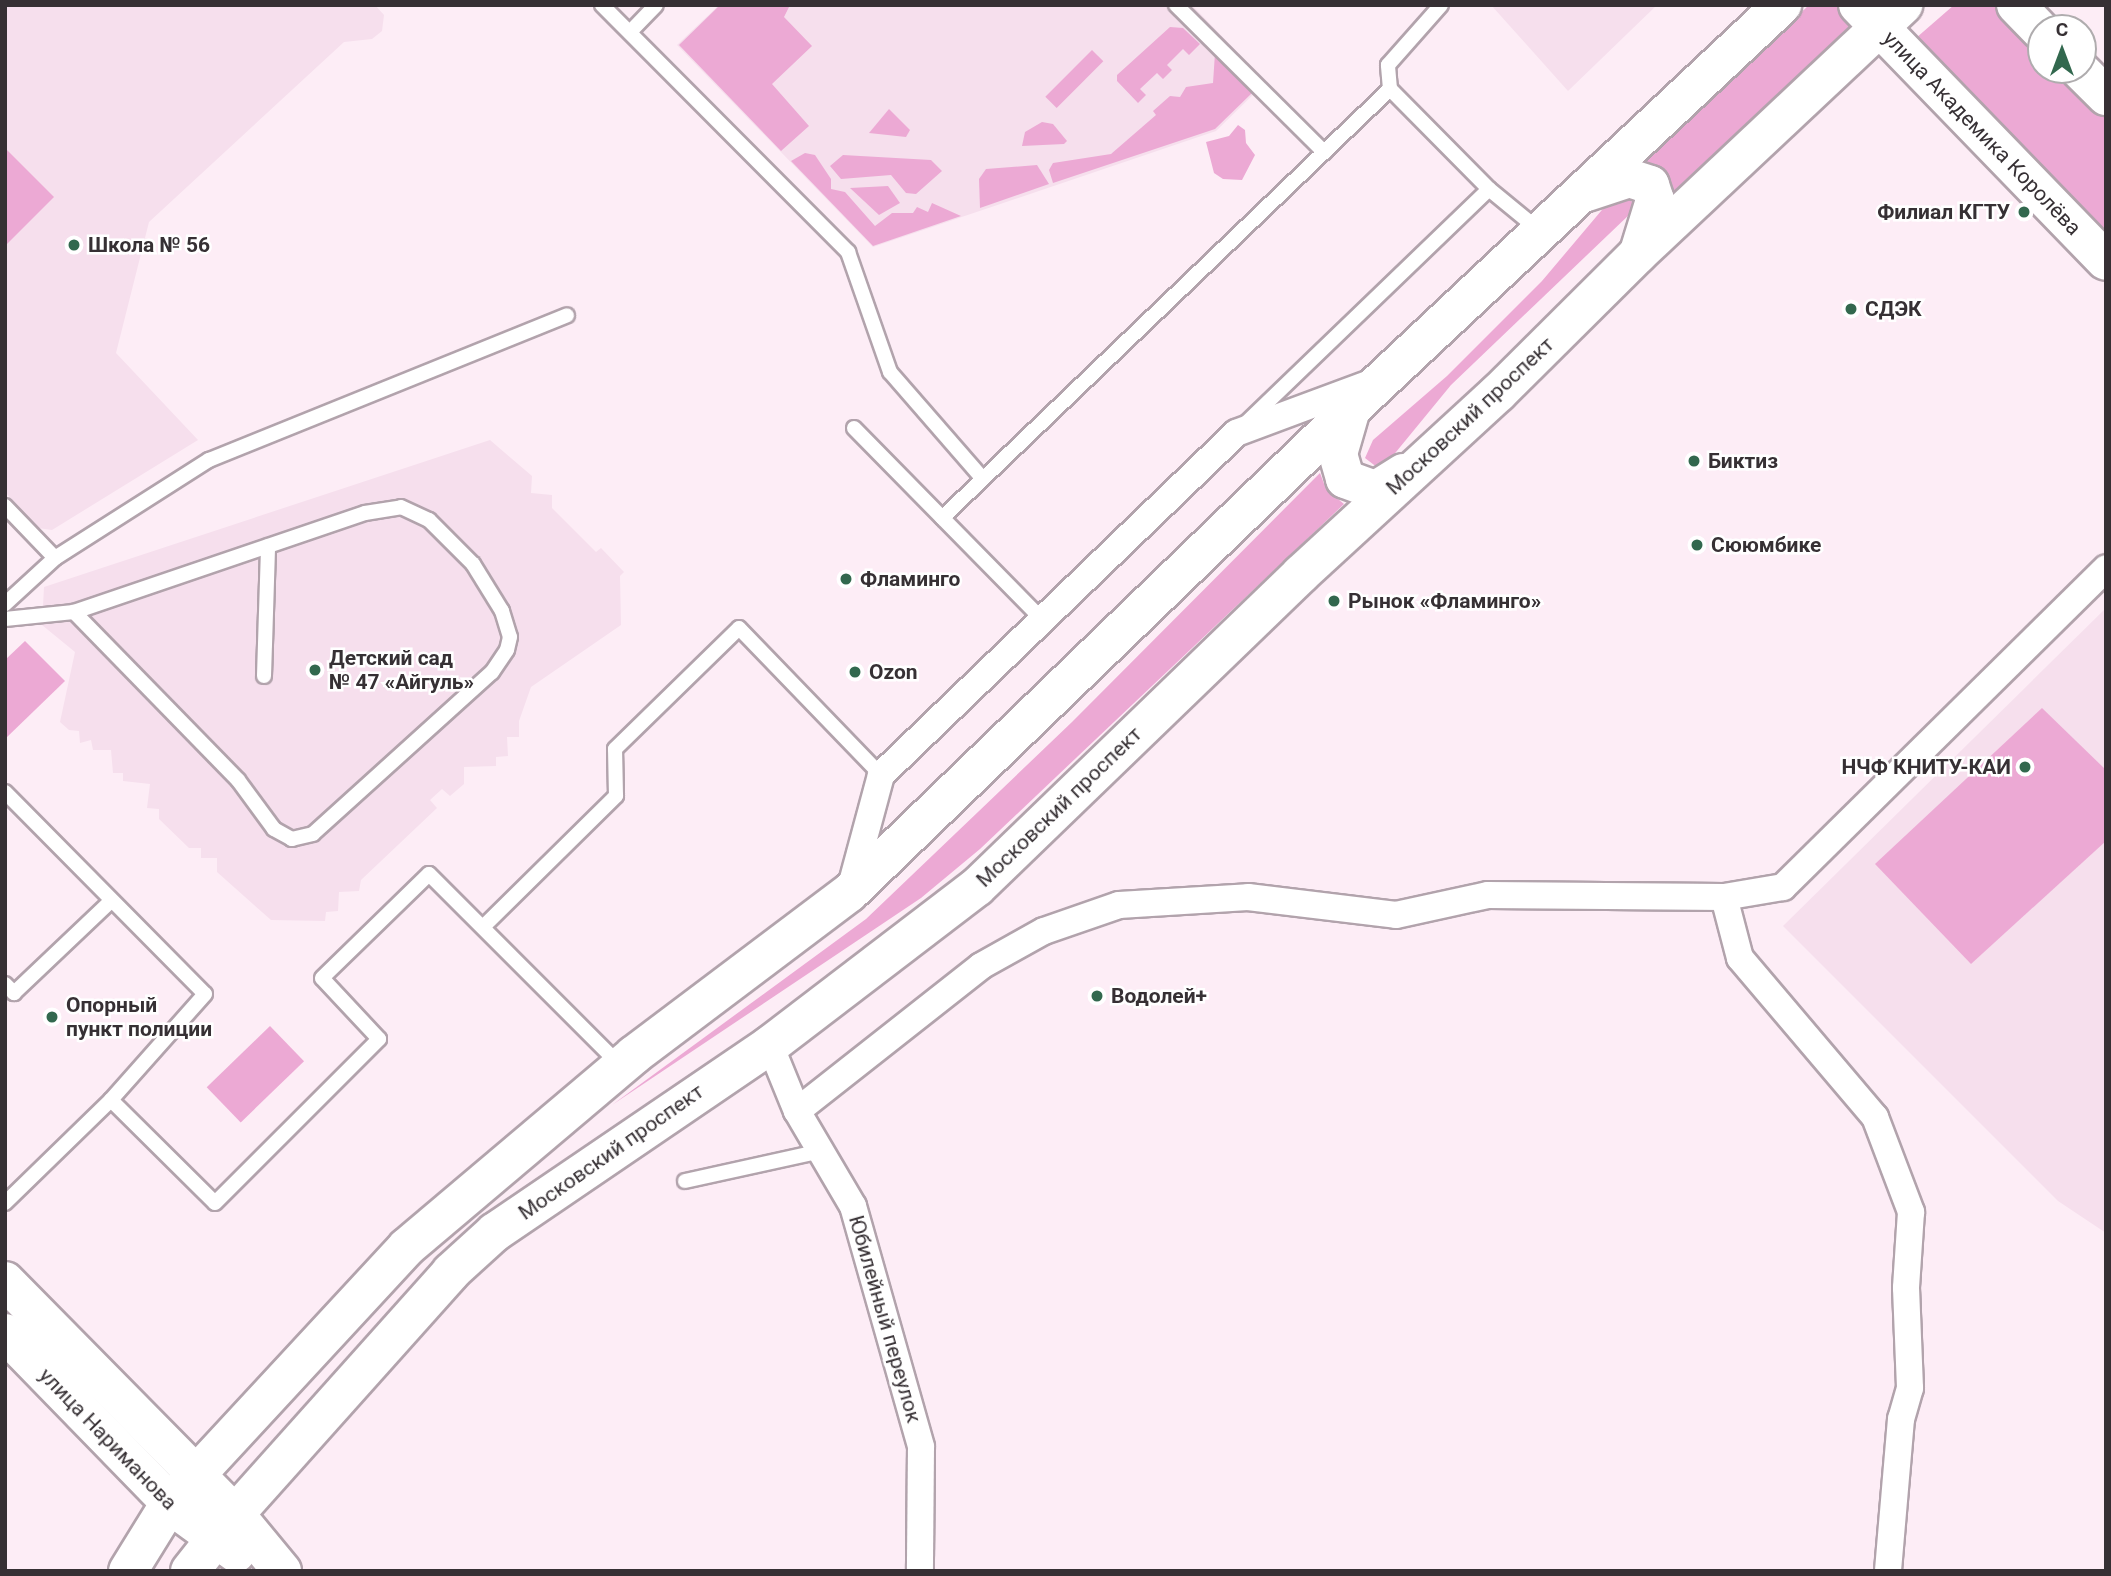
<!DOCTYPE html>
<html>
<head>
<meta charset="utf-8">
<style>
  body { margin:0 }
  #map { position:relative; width:2111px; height:1576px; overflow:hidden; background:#fdedf6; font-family:Roboto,sans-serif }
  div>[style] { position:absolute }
  .built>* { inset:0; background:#f6dfed }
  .green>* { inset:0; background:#eca9d4; transform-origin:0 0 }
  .roads { filter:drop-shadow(2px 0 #b2a3ac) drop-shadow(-2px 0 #b2a3ac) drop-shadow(0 2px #b2a3ac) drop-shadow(0 -2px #b2a3ac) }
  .lane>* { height:14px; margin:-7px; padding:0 7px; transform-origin:7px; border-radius:7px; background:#fff }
  .street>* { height:26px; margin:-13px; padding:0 13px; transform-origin:13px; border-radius:13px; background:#fff }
  .secondary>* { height:38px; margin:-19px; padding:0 19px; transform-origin:19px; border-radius:19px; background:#fff }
  .dots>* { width:19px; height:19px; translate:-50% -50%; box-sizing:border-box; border:4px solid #fff; border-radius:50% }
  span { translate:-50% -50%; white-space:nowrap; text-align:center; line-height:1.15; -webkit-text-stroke:5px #fff; paint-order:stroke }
  .street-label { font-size:21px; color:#363034 }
  .poi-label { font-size:21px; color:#363034; font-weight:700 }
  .right { translate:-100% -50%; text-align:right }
  .left { translate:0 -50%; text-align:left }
  .frame { position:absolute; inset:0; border:7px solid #363034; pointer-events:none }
  .north { position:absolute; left:2027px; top:14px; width:70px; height:70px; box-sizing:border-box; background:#fff; border:2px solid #afacae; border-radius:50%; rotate:0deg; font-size:19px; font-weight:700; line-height:28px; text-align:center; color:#363034 }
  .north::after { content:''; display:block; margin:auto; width:24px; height:32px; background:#32684e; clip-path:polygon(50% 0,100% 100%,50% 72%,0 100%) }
</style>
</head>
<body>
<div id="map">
  <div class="built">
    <i style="clip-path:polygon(5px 5px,375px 5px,384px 15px,382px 31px,372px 39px,344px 42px,149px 222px,116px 353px,198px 440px,52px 530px,38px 528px,5px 492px)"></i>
    <i style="clip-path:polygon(719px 5px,1192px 5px,1266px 82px,1216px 131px,873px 247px,677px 45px)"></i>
    <i style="clip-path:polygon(1491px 5px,1657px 5px,1568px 91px)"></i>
    <i style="clip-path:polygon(490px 440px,532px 476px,531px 493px,552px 495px,552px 508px,596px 552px,601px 548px,624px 572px,620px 576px,621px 625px,531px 687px,519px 721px,519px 737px,507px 737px,508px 756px,496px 757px,496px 766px,464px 767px,464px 784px,450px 796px,442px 789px,430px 800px,437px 808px,361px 880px,359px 891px,339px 892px,338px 911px,326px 912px,325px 921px,271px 920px,217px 872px,217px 858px,201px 858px,201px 848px,189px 848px,159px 819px,159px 809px,147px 808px,150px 784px,123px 781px,123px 773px,113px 773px,111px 750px,93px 750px,91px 740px,80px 743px,79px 731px,69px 730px,60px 722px,75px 652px,42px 625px,44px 587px)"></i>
    <i style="clip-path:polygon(2106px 608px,2106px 1233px,2058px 1201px,1783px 926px)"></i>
  </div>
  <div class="green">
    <i style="clip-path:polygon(720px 5px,790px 5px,784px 17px,812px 46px,772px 84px,809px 126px,781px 151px,679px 45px)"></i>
    <i style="clip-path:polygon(1809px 5px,1837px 5px,1855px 23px,1668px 201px,1637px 168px)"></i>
    <i style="clip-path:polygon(1954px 5px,1998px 5px,2041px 48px,2041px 70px,2061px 70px,2106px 119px,2106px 246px,1908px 45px)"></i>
    <i style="clip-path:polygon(1170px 27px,1183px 28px,1200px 44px,1189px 55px,1183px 49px,1167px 65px,1172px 70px,1163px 79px,1157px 73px,1140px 89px,1146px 95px,1138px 103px,1117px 81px,1117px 75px)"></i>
    <i style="left:1092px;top:50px;width:16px;height:66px;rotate:45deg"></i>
    <i style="clip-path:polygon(1215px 53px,1252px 93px,1215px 129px,1053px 183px,1049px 170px,1053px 163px,1111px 154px,1156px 115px,1153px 111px,1170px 96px,1180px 97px,1186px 87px,1213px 83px)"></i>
    <i style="clip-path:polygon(889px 109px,910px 130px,906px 137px,869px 133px)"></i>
    <i style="clip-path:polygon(1042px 122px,1053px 124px,1067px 141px,1064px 144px,1022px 146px,1025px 132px)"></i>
    <i style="clip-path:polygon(1238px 125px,1245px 130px,1246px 143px,1255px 155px,1242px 180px,1223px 179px,1214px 173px,1206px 142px,1229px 136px)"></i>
    <i style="clip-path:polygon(5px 148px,54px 197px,5px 246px)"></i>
    <i style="clip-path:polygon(805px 153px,815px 155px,831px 179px,831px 189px,845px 192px,875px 226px,892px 213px,913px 213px,917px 207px,928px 212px,932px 203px,961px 216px,873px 246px,791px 161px)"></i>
    <i style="clip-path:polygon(843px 155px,931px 160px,942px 171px,916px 194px,906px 193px,891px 175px,841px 179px,830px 166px)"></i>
    <i style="clip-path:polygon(1037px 165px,1049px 184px,980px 208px,979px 179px,986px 169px)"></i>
    <i style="clip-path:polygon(888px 186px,900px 203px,879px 215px,850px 188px)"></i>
    <i style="clip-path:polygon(1628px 197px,1633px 203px,1631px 213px,1451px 385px,1387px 463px,1378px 468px,1365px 458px,1373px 440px,1447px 376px,1542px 281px,1612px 198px)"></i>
    <i style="clip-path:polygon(1320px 473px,1326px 489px,1344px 504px,980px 849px,921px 898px,612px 1105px,866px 919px,1072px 722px)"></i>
    <i style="clip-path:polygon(25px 641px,65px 681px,5px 739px,5px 660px)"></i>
    <i style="clip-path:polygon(2042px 708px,2106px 770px,2106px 841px,1971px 964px,1875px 864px)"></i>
    <i style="left:270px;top:1026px;width:49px;height:88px;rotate:46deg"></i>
  </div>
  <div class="roads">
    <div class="lane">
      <i style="left:602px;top:5px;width:349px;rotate:45.1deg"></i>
      <i style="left:848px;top:252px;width:127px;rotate:70.7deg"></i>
      <i style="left:890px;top:372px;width:140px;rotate:49deg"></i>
      <i style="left:1176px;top:5px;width:209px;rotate:44.8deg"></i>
      <i style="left:630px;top:32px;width:37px;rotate:-46deg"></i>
      <i style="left:1489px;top:189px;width:65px;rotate:39.4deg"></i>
      <i style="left:1247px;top:422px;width:336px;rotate:-43.9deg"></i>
      <i style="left:1489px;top:189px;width:141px;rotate:-134.7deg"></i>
      <i style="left:1390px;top:89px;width:24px;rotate:-95deg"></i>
      <i style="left:1388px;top:65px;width:80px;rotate:-48.5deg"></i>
      <i style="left:854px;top:428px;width:268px;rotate:45.5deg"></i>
      <i style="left:5px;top:506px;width:72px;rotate:46.1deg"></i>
      <i style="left:942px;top:518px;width:620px;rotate:-43.76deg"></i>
      <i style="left:5px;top:604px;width:68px;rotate:-42.6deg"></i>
      <i style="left:55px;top:558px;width:183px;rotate:-32.5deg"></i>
      <i style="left:209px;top:460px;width:386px;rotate:-22deg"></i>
      <i style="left:5px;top:619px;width:69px;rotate:-5.8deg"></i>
      <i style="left:74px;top:612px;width:307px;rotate:-18.8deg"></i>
      <i style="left:365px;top:513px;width:36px;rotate:-9deg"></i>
      <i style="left:401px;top:507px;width:31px;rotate:25deg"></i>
      <i style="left:429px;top:520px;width:62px;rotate:45deg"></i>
      <i style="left:473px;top:564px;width:55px;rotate:58.3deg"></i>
      <i style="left:502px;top:611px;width:27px;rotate:73deg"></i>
      <i style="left:510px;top:637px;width:13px;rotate:103deg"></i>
      <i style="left:507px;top:650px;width:27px;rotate:124deg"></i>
      <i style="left:492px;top:672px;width:241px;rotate:137.9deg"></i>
      <i style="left:313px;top:834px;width:22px;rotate:167deg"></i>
      <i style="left:292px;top:839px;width:21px;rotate:-151deg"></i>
      <i style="left:274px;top:829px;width:61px;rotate:-126.3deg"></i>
      <i style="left:238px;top:780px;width:235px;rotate:-134.3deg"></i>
      <i style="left:264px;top:676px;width:130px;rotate:-88.2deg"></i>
      <i style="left:5px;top:792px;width:284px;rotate:45.3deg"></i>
      <i style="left:205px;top:994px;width:142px;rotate:131.6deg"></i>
      <i style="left:483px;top:927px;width:187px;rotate:-44.6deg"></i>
      <i style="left:616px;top:796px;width:47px;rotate:-91.2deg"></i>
      <i style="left:615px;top:749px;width:173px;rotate:-44.3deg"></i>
      <i style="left:739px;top:628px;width:204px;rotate:46deg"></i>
      <i style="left:5px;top:984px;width:13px;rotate:45deg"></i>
      <i style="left:14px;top:993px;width:134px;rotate:-43.5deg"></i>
      <i style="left:685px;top:1181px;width:139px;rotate:-12.4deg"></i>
      <i style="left:5px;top:1203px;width:148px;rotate:-44.2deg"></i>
      <i style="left:111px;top:1100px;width:146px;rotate:44.7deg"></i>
      <i style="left:215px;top:1203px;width:232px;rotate:-45deg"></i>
      <i style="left:379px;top:1039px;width:83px;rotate:-133.1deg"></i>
      <i style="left:322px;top:978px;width:149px;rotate:-44.2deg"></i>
      <i style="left:429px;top:874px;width:272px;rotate:45deg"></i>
    </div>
    <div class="street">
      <i style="left:850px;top:890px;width:119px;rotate:-74.9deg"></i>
      <i style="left:881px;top:775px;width:493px;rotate:-43.9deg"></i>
      <i style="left:1236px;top:433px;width:138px;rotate:-20.4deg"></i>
      <i style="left:1724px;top:897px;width:63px;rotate:75.3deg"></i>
      <i style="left:1740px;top:958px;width:209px;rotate:49.7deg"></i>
      <i style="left:1875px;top:1117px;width:102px;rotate:69.2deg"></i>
      <i style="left:1911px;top:1212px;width:76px;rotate:93.8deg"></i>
      <i style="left:1906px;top:1288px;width:100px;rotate:87.7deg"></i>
      <i style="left:1910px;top:1388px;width:32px;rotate:106deg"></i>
      <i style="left:1901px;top:1419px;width:153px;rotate:94.9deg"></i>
      <i style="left:770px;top:1045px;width:71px;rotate:67.8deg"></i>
      <i style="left:797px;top:1111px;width:110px;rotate:59.5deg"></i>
      <i style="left:853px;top:1206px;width:250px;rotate:74.2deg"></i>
      <i style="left:921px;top:1447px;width:124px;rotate:90.5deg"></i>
      <i style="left:797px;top:1111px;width:234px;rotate:-38.2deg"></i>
      <i style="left:981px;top:966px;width:72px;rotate:-29.1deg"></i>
      <i style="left:1044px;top:931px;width:79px;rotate:-19.1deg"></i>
      <i style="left:1119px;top:905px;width:129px;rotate:-3.5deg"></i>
      <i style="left:1248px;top:897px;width:149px;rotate:6.9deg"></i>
      <i style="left:1396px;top:915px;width:94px;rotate:-12.3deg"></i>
      <i style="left:1488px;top:895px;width:236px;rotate:0.5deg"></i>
      <i style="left:1724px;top:897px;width:60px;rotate:-9.6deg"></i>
      <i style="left:1783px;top:887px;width:454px;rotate:-44.6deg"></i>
    </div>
    <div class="secondary">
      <i style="left:1858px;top:5px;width:356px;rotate:45.9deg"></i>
      <i style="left:2016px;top:5px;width:36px;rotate:46deg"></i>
      <i style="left:2080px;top:70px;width:37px;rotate:45deg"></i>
      <i style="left:1587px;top:192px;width:44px;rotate:-18.4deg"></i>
      <i style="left:1629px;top:178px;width:22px;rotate:18deg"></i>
      <i style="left:1650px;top:185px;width:16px;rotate:72deg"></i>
      <i style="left:1655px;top:200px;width:54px;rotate:107.1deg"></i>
      <i style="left:1351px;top:409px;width:47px;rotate:106.1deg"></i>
      <i style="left:1338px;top:454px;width:26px;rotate:74deg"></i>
      <i style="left:1345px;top:479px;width:33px;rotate:20deg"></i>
      <i style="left:1376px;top:490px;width:32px;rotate:-32deg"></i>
      <i style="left:5px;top:1281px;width:327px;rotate:45.4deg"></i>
      <i style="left:235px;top:1514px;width:74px;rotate:50.5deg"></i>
      <i style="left:5px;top:1333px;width:247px;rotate:45.8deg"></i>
      <i style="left:177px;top:1510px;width:73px;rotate:36.1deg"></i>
      <i style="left:128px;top:1571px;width:80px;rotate:-58.3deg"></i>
      <i style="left:170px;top:1503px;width:349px;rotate:-47.2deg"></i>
      <i style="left:407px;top:1247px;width:297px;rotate:-40.2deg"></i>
      <i style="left:634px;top:1055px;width:269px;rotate:-37deg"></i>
      <i style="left:849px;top:893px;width:697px;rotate:-43.95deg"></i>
      <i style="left:1351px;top:409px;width:591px;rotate:-43.15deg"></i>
      <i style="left:190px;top:1571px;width:73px;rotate:-51.7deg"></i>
      <i style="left:235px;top:1514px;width:324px;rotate:-48.2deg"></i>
      <i style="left:451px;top:1272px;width:59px;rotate:-42.3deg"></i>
      <i style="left:495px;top:1232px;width:333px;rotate:-34.2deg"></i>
      <i style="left:770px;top:1045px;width:260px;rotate:-37.4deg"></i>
      <i style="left:977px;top:887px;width:450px;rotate:-44deg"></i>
      <i style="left:1301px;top:574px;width:268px;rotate:-42.6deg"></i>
      <i style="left:1498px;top:393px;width:197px;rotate:-44.8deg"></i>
      <i style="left:1638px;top:254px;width:364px;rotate:-43.2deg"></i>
    </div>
  </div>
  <div class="dots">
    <i style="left:2024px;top:212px;background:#32684e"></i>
    <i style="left:74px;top:245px;background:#32684e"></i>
    <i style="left:1851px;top:309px;background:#32684e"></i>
    <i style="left:1694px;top:461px;background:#32684e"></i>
    <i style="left:1697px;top:545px;background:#32684e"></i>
    <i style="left:846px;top:579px;background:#32684e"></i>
    <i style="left:1334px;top:601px;background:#32684e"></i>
    <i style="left:315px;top:670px;background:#32684e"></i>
    <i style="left:855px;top:672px;background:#32684e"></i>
    <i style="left:2025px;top:767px;background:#32684e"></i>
    <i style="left:1097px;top:996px;background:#32684e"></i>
    <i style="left:52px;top:1017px;background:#32684e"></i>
  </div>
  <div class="street-label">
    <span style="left:1982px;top:133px;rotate:46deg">улица Академика Королёва</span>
    <span style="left:1470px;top:416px;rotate:-43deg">Московский проспект</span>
    <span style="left:1059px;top:807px;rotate:-44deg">Московский проспект</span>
    <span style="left:611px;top:1152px;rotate:-35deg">Московский проспект</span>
    <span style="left:885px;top:1319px;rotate:74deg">Юбилейный переулок</span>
    <span style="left:108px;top:1439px;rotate:46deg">улица Нариманова</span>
  </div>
  <div class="poi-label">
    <span class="right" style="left:2010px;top:212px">Филиал КГТУ</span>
    <span class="left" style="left:88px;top:245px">Школа № 56</span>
    <span class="left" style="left:1865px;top:309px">СДЭК</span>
    <span class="left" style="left:1708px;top:461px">Биктиз</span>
    <span class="left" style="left:1711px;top:545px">Сююмбике</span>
    <span class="left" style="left:860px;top:579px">Фламинго</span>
    <span class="left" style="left:1348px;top:601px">Рынок «Фламинго»</span>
    <span class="left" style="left:329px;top:670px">Детский сад<br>№ 47 «Айгуль»</span>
    <span class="left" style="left:869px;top:672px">Ozon</span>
    <span class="right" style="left:2011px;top:767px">НЧФ КНИТУ-КАИ</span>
    <span class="left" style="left:1111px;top:996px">Водолей+</span>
    <span class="left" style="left:66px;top:1017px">Опорный<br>пункт полиции</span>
  </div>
  <div class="frame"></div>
  <div class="north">С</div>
</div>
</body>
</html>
